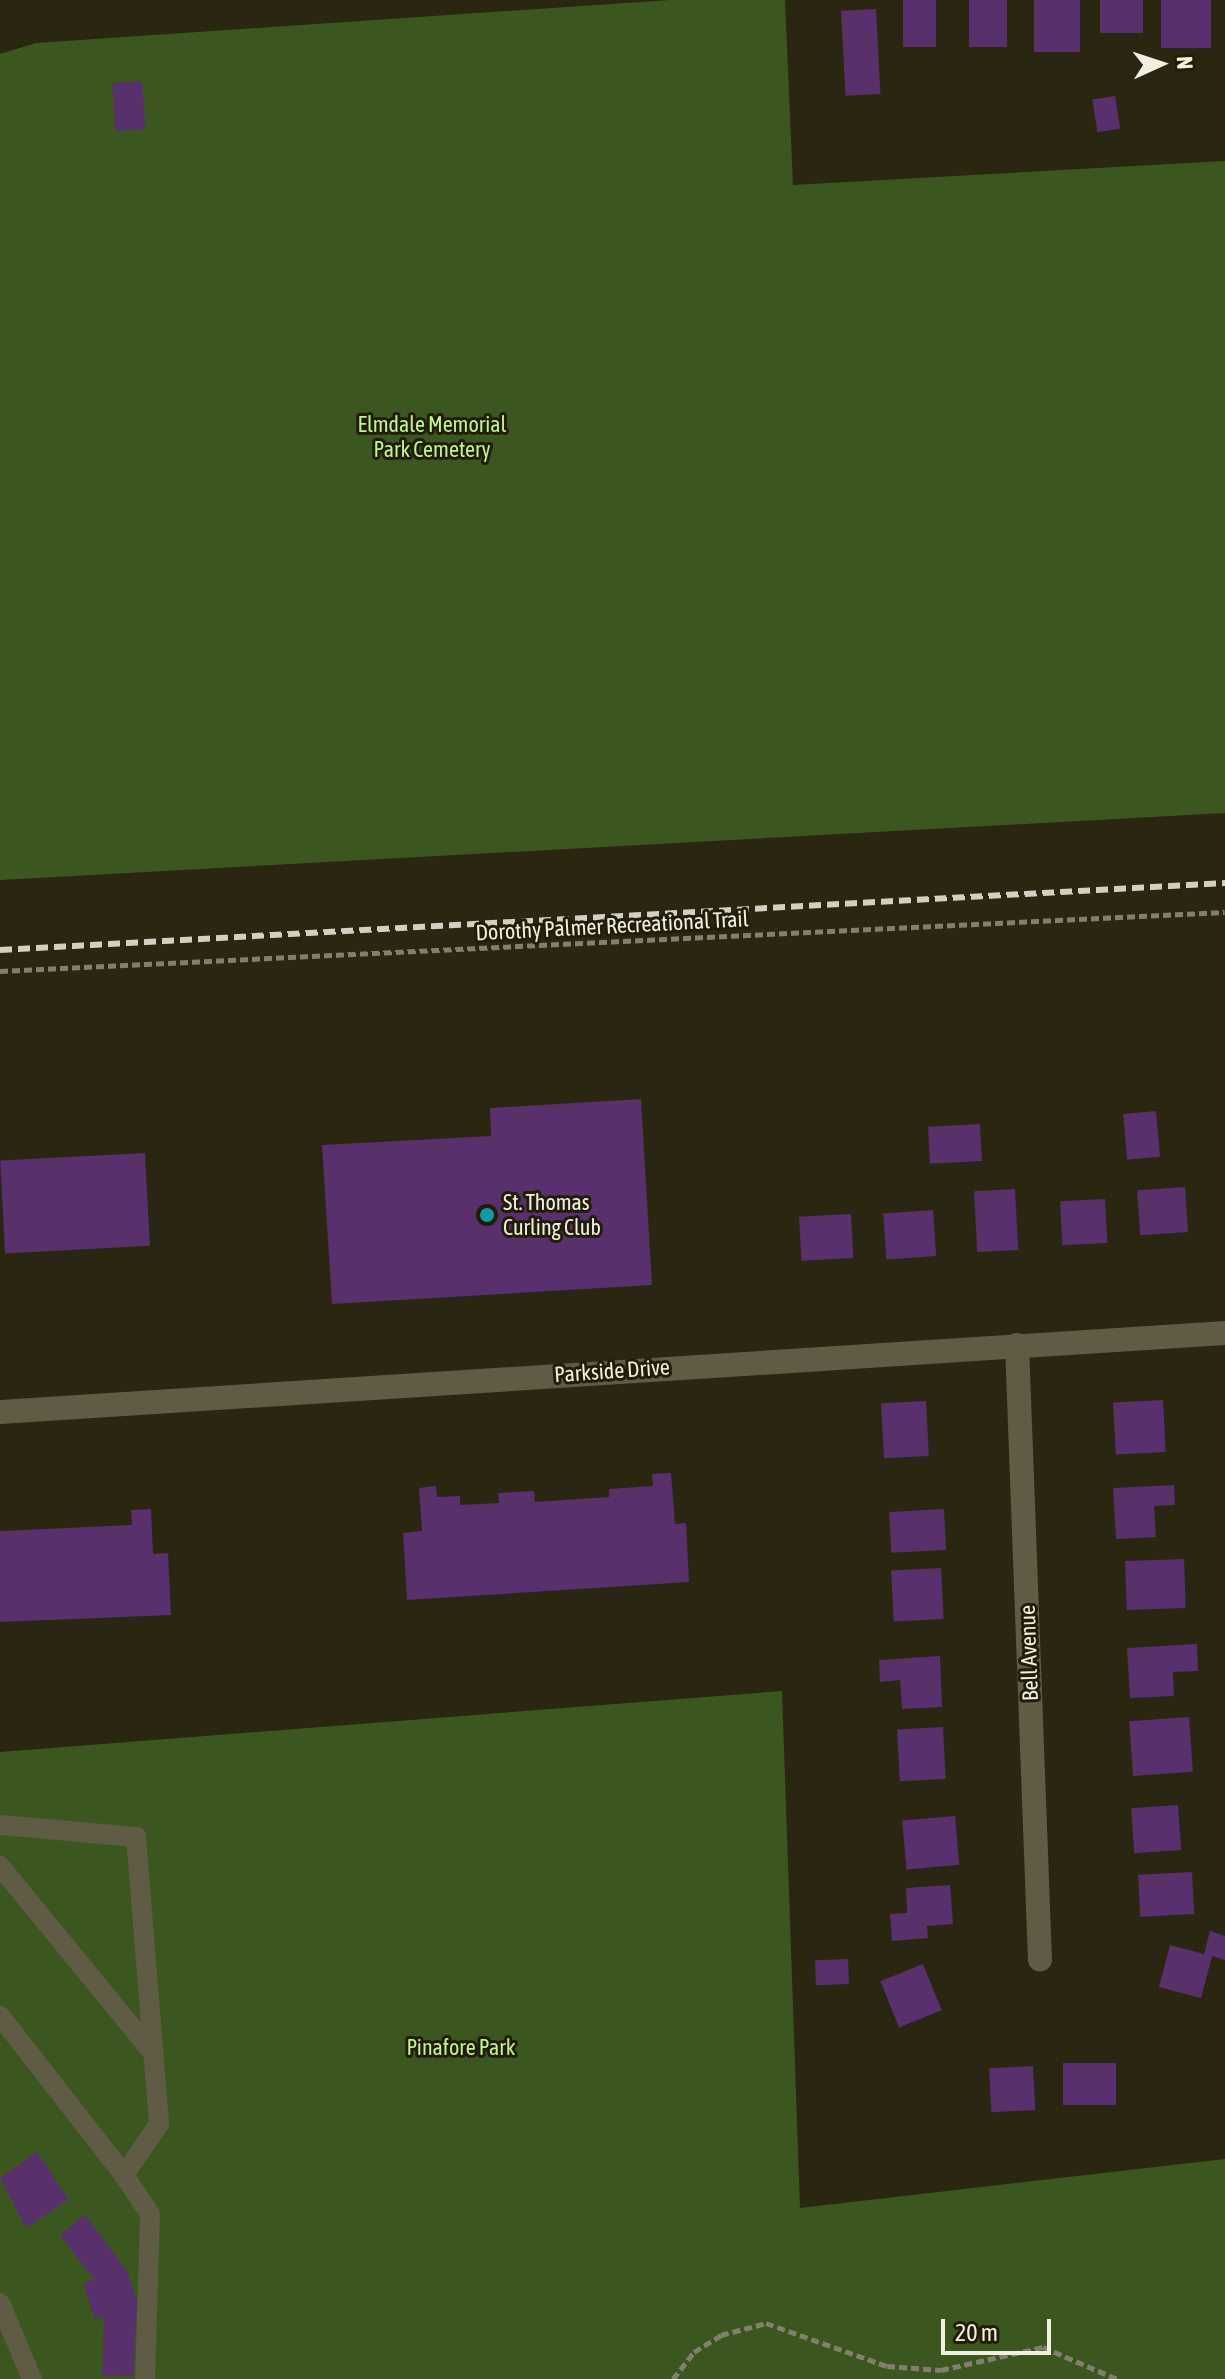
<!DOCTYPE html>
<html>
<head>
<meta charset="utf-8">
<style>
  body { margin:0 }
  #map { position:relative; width:1225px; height:2379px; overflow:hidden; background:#2a2612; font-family:"Asap Condensed",sans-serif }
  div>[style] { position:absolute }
  .green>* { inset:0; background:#3c5620 }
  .building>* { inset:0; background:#57306c; transform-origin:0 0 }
  .path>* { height:5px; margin-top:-2.5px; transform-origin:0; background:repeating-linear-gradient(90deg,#827f6e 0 8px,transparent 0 12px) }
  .lane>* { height:20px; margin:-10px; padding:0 10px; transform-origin:10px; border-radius:10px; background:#5f5b45 }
  .street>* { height:24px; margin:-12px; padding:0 12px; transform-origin:12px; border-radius:12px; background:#5f5b45 }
  .rail>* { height:6px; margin-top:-3px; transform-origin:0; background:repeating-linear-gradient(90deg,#d2d0c2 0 12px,transparent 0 18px) }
  .dots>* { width:22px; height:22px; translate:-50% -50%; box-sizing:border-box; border:4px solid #211d09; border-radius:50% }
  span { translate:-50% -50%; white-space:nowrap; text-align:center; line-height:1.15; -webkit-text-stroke:6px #211d09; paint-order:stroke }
  .park-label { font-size:22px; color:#bff291 }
  .street-label { font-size:22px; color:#f1efe2 }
  .poi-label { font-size:22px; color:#f1efe2 }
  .left { translate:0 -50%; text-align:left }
  .north { position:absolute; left:1121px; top:24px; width:80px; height:80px; -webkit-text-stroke:6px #211d09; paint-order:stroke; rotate:87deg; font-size:22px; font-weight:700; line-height:32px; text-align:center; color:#f1efe2 }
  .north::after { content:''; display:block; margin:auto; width:28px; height:36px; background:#f1efe2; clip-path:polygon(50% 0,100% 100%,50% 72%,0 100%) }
  .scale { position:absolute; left:941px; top:2319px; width:110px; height:36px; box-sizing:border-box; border:4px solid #f1efe2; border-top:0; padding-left:10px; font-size:24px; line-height:28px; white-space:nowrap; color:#f1efe2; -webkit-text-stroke:6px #211d09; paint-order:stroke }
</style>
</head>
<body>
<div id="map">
  <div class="green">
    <i style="clip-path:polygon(670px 0,785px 0,793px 185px,1225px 161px,1225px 813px,0 880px,0 54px,36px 43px)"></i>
    <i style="clip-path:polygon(782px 1691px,800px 2208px,1225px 2159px,1225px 2379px,0 2379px,0 1752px)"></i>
  </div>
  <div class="building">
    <i style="left:903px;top:0;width:33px;height:47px"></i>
    <i style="left:969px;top:0;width:38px;height:47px"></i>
    <i style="left:1034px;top:0;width:46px;height:52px"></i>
    <i style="left:1100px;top:0;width:43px;height:33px"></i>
    <i style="left:1161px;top:0;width:50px;height:48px"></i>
    <i style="left:876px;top:9px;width:85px;height:35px;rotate:87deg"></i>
    <i style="left:142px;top:81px;width:48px;height:30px;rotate:86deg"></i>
    <i style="left:1115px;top:96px;width:33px;height:23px;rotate:81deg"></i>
    <i style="clip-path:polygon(641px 1099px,652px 1285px,332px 1304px,322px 1145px,491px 1136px,490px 1108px)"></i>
    <i style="left:1156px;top:1111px;width:46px;height:33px;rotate:85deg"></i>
    <i style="left:980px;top:1124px;width:37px;height:52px;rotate:87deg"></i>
    <i style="left:145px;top:1153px;width:93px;height:145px;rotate:87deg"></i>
    <i style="left:1185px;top:1187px;width:45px;height:48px;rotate:86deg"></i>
    <i style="left:1015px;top:1189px;width:61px;height:41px;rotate:87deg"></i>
    <i style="left:1105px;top:1199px;width:44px;height:45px;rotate:87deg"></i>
    <i style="left:933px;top:1210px;width:46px;height:50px;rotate:86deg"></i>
    <i style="left:851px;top:1214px;width:44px;height:52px;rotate:87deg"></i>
    <i style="left:1163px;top:1400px;width:52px;height:50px;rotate:87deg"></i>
    <i style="left:926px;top:1401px;width:55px;height:45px;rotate:87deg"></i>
    <i style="clip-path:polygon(671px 1473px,675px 1524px,686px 1523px,689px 1582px,407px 1600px,403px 1533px,422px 1531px,419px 1488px,436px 1486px,437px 1497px,460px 1496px,460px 1505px,499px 1503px,498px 1493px,534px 1491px,535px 1502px,609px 1497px,609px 1489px,653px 1486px,652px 1474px)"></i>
    <i style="clip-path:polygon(1174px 1485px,1175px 1505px,1154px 1506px,1156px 1537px,1116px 1539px,1113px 1488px)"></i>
    <i style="clip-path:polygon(151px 1509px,153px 1554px,168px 1553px,171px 1615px,0 1622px,0 1531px,132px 1525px,131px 1510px)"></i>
    <i style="left:944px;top:1509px;width:41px;height:55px;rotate:87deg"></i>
    <i style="left:1184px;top:1559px;width:49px;height:59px;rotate:88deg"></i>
    <i style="left:941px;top:1568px;width:51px;height:50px;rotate:87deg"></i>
    <i style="clip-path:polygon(1197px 1644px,1198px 1671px,1173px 1672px,1174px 1696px,1130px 1698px,1127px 1648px)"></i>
    <i style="clip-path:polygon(940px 1656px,942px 1707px,902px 1709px,900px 1680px,880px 1682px,879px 1660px)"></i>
    <i style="left:1189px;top:1717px;width:55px;height:60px;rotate:86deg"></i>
    <i style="left:943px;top:1727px;width:52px;height:46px;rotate:87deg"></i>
    <i style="left:1178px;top:1805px;width:45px;height:47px;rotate:86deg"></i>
    <i style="left:955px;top:1816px;width:49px;height:53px;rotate:85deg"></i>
    <i style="left:1192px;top:1872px;width:42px;height:54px;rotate:87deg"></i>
    <i style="clip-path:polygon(950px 1885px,953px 1924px,927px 1926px,928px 1938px,892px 1941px,890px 1914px,907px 1913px,906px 1888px)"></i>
    <i style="clip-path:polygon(1210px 1931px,1225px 1936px,1225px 1960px,1212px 1956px,1201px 1998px,1159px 1987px,1170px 1945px,1204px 1954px)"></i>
    <i style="left:848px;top:1959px;width:25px;height:33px;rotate:88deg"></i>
    <i style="left:923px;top:1964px;width:50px;height:46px;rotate:68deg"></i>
    <i style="left:1063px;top:2063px;width:53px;height:42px"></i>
    <i style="left:1033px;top:2066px;width:44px;height:44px;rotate:87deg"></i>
    <i style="clip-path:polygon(37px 2152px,68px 2199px,26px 2228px,0 2178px)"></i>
    <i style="clip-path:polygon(85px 2215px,127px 2271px,137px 2301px,133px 2376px,102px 2375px,104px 2316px,95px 2319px,83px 2284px,94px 2279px,60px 2235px)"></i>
  </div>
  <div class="path">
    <i style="left:0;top:971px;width:1226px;rotate:-2.76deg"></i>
    <i style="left:673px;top:2379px;width:34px;rotate:-52deg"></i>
    <i style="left:694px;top:2352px;width:32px;rotate:-32deg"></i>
    <i style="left:721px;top:2335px;width:47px;rotate:-14.9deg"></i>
    <i style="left:766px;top:2323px;width:128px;rotate:19.6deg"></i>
    <i style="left:887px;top:2366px;width:54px;rotate:4.2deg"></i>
    <i style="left:941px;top:2370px;width:105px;rotate:-12.7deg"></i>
    <i style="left:1043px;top:2347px;width:81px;rotate:23.4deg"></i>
  </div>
  <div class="lane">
    <i style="left:0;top:1825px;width:137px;rotate:5deg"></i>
    <i style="left:136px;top:1837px;width:288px;rotate:85.4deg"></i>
    <i style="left:159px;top:2124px;width:62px;rotate:124.5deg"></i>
    <i style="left:124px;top:2175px;width:202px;rotate:-127.9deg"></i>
    <i style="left:0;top:1866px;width:240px;rotate:50.7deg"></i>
    <i style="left:124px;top:2175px;width:47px;rotate:56.3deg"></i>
    <i style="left:150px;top:2214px;width:165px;rotate:91.7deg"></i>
    <i style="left:0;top:2303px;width:82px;rotate:67.2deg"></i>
  </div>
  <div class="street">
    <i style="left:1017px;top:1345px;width:615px;rotate:87.86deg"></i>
    <i style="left:0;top:1412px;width:1228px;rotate:-3.69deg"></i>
  </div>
  <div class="rail">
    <i style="left:0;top:950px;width:1227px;rotate:-3.13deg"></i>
  </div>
  <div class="dots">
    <i style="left:487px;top:1215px;background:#0f9aa8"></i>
  </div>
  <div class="park-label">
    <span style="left:432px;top:437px">Elmdale Memorial<br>Park Cemetery</span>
    <span style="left:461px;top:2048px">Pinafore Park</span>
  </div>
  <div class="street-label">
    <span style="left:612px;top:926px;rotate:-3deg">Dorothy Palmer Recreational Trail</span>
    <span style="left:612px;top:1371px;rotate:-4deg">Parkside Drive</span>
    <span style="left:1029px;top:1653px;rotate:-92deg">Bell Avenue</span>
  </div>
  <div class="poi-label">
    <span class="left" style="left:503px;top:1215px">St. Thomas<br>Curling Club</span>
  </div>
  <div class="north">N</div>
  <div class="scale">20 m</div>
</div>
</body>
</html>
